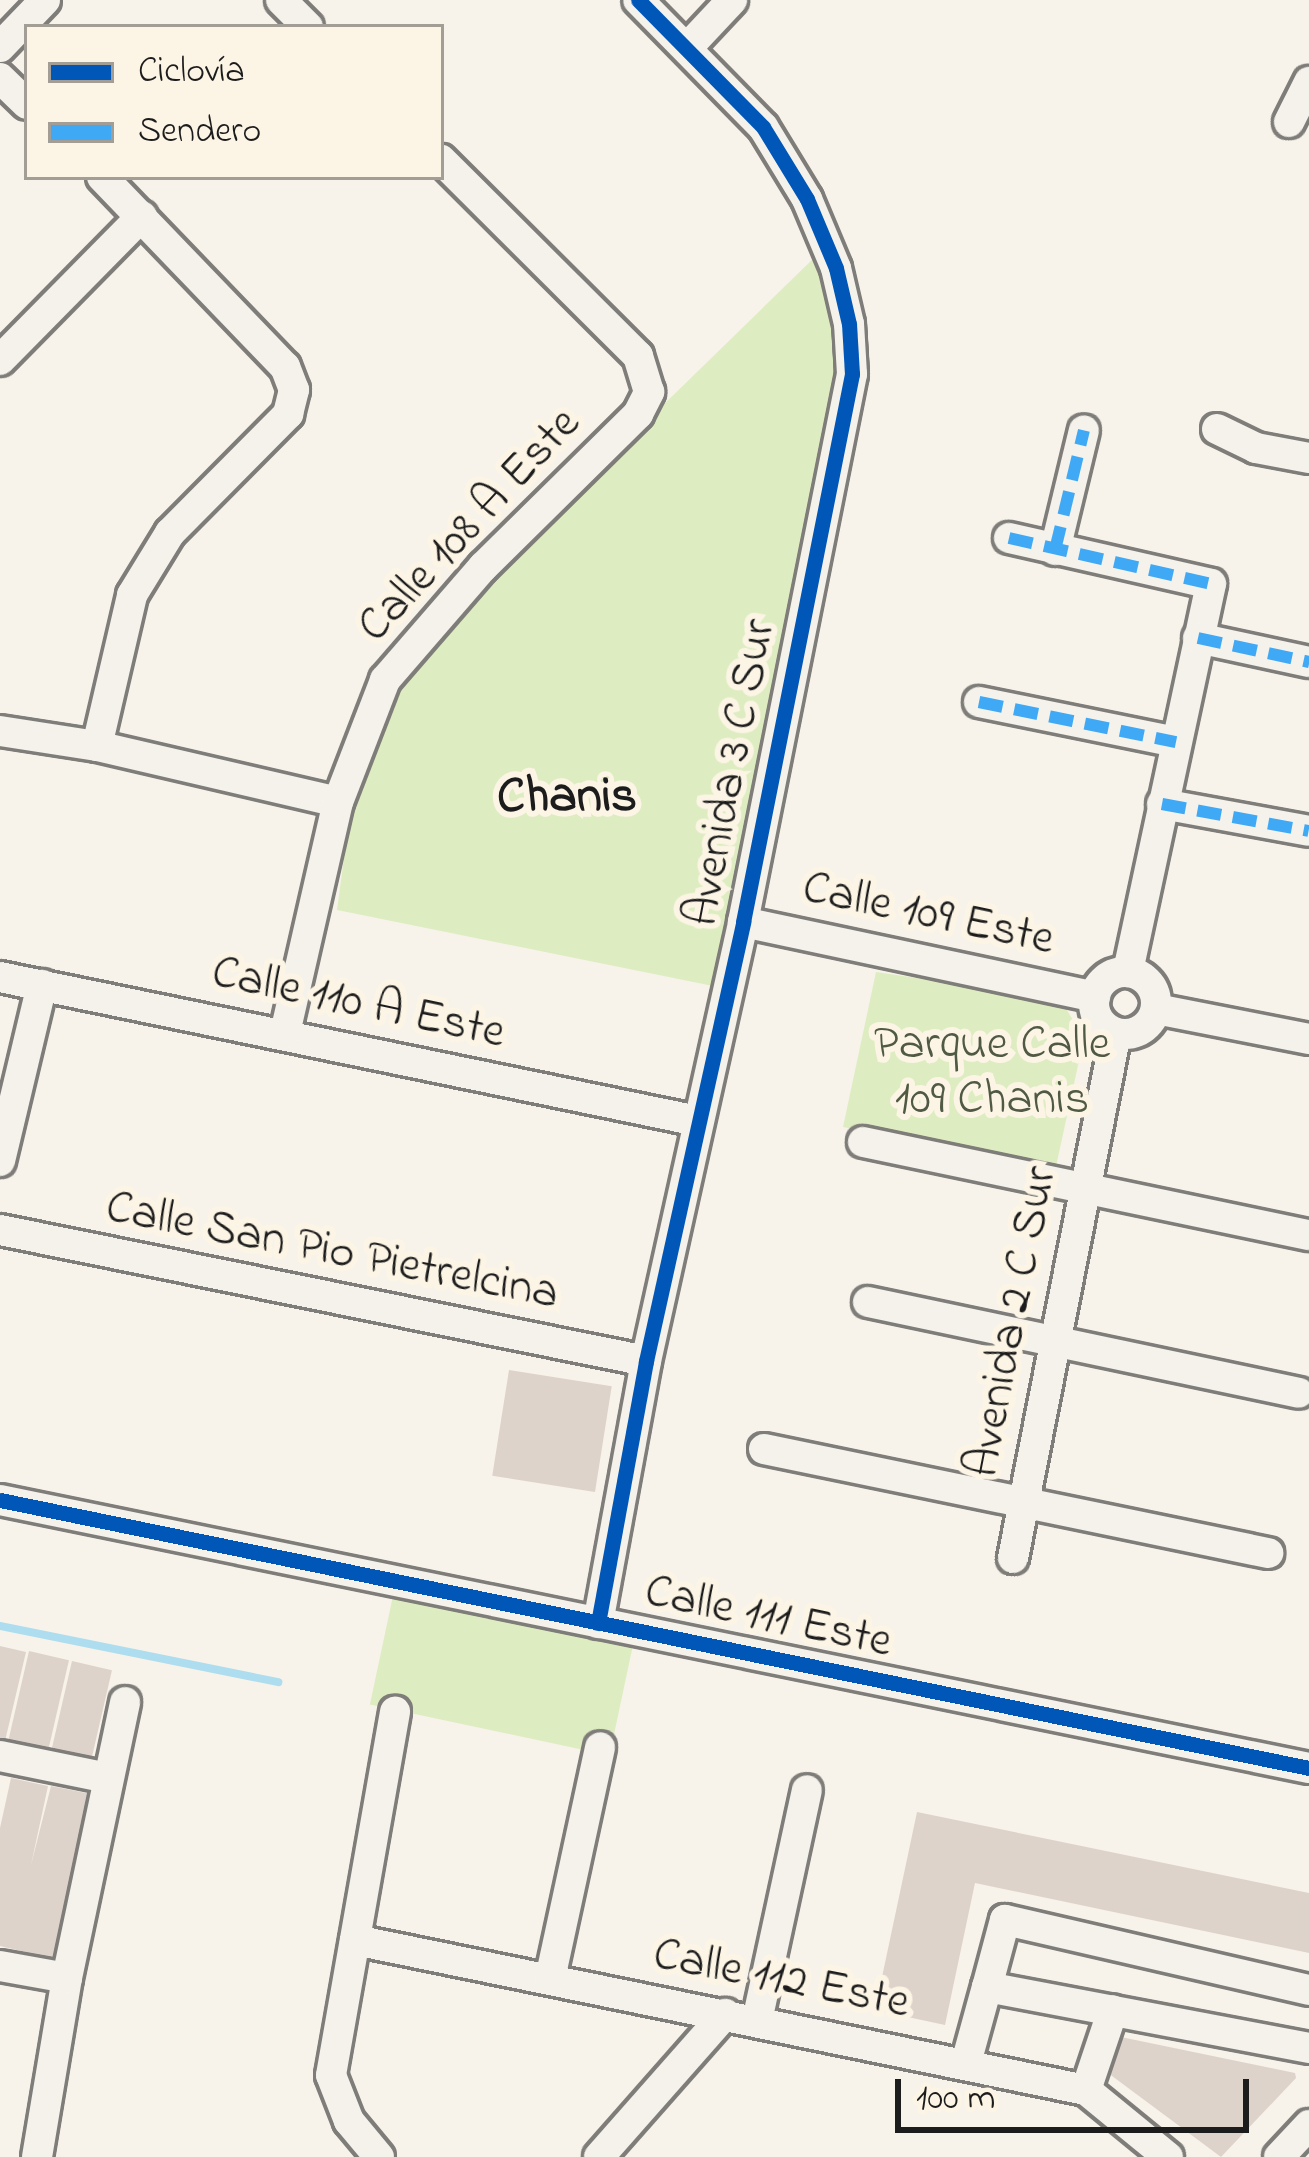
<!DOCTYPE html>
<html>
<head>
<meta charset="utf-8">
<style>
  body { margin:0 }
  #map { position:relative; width:1309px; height:2157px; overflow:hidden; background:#f7f3ea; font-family:"Indie Flower",sans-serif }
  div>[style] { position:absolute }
  .green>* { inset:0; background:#deedc1; transform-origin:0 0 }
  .stream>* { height:8px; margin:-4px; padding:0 4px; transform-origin:4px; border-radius:4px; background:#adddee }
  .building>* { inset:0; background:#ded3ca; transform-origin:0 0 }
  .roads { filter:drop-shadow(3px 0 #7f7d79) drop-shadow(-3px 0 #7f7d79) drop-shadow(0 3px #7f7d79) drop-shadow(0 -3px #7f7d79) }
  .minor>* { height:30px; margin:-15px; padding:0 15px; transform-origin:15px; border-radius:15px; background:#f5f2ec }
  .minor>.ring { margin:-15px; padding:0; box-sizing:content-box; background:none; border:30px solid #f5f2ec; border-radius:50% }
  .quiet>* { height:12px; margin-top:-6px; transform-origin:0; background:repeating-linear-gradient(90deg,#3fa9f5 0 24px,transparent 0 36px) }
  .cycleway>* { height:15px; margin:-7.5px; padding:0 7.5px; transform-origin:7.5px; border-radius:7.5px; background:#0057b8 }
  span { translate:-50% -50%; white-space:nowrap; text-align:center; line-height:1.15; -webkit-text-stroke:12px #fcf5e5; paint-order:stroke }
  .street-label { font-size:48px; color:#1c1c1c }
  .park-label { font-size:48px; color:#505944 }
  .neighbourhood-label { font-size:51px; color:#1c1c1c; font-weight:700 }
  .legend { position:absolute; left:24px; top:24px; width:420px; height:156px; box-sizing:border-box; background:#fcf5e5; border:3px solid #a29e95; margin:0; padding:15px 21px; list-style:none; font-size:36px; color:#1c1c1c }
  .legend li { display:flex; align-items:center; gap:24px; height:60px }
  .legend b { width:60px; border:3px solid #a29e95 }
  .scale { position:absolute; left:895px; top:2079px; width:354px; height:54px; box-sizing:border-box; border:6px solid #1c1c1c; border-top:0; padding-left:15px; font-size:36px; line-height:42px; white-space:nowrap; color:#1c1c1c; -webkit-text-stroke:9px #fcf5e5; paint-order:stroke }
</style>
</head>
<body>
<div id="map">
  <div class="green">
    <i style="clip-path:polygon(818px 254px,843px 372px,713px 986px,337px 910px,352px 798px,392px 688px,503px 561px)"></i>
    <i style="clip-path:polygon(876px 972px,1060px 999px,1084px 1038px,1055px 1171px,843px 1127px)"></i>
    <i style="left:394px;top:1591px;width:245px;height:116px;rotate:12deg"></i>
  </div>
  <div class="stream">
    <i style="left:0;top:1626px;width:284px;rotate:11.4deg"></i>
  </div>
  <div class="building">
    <i style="left:509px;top:1370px;width:104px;height:107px;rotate:9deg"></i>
    <i style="clip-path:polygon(0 1646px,26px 1652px,5px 1741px,0 1740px)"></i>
    <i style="left:29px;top:1651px;width:41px;height:91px;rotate:13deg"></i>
    <i style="left:72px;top:1661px;width:41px;height:90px;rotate:13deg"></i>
    <i style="clip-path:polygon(11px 1778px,48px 1786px,31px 1865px,51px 1786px,91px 1794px,55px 1959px,0 1946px,0 1828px)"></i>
    <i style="clip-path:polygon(917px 1812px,1309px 1893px,1309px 1953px,975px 1883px,945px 2025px,875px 2010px)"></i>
    <i style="clip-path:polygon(1116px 2036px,1295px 2073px,1296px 2078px,1221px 2157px,1108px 2073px)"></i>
  </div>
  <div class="roads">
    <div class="minor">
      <i style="left:281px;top:0;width:38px;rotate:45deg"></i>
      <i style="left:0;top:47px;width:65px;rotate:-46.2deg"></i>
      <i style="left:687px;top:48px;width:66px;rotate:-46.8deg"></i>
      <i style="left:0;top:78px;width:37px;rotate:44deg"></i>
      <i style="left:1289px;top:122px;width:45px;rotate:-63.4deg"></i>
      <i style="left:0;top:360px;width:202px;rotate:-45.4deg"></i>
      <i style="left:1217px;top:429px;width:43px;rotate:26deg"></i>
      <i style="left:1256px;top:448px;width:54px;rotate:10.7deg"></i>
      <i style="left:1009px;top:538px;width:207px;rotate:12.8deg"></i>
      <i style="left:1211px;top:584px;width:397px;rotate:102.1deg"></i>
      <i style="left:1055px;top:550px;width:123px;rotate:-76.4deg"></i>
      <i style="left:1198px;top:638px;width:114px;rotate:12.2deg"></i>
      <i style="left:979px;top:702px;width:201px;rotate:11.5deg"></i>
      <i style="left:0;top:731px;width:98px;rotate:8.8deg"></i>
      <i style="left:97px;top:746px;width:247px;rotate:13.1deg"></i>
      <i style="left:97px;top:746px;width:155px;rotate:-76.9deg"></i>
      <i style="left:132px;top:595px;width:73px;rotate:-58.5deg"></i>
      <i style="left:170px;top:533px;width:168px;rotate:-45.2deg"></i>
      <i style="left:288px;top:414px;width:25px;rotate:-76deg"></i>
      <i style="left:294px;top:390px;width:25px;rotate:-111deg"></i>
      <i style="left:285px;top:367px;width:264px;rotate:-133.9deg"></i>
      <i style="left:1162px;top:804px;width:149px;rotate:10.4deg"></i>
      <i style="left:743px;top:922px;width:360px;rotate:12deg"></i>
      <i class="ring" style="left:1094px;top:972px;width:32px;height:32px"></i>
      <i style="left:0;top:977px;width:713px;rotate:11.66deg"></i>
      <i style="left:1156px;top:1009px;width:156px;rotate:11.1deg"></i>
      <i style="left:285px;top:1033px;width:237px;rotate:-77.1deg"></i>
      <i style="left:338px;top:802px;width:131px;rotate:-68.9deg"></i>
      <i style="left:385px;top:680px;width:150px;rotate:-49.1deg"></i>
      <i style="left:483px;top:567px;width:218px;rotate:-44.6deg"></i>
      <i style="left:638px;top:414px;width:25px;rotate:-63deg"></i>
      <i style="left:649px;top:392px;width:38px;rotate:-107deg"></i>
      <i style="left:638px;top:356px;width:278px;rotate:-135.1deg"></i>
      <i style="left:863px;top:1142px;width:456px;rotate:11.8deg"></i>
      <i style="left:0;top:1161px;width:181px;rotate:-76.6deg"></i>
      <i style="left:0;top:1230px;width:659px;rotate:11.46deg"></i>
      <i style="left:868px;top:1302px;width:440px;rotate:11.9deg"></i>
      <i style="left:764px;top:1449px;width:515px;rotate:11.66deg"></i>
      <i style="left:0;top:1500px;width:1336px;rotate:11.57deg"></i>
      <i style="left:1013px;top:1558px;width:535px;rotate:-78.9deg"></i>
      <i style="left:598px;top:1623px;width:266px;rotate:-79.6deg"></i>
      <i style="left:646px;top:1361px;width:450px;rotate:-77.5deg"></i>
      <i style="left:743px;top:922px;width:559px;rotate:-78.75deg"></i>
      <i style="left:852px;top:374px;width:50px;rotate:-93.4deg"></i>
      <i style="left:849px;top:324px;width:57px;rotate:-103.1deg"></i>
      <i style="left:836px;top:268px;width:75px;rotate:-112.8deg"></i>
      <i style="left:807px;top:199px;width:84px;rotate:-121.4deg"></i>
      <i style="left:763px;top:127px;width:178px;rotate:-134.5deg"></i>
      <i style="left:0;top:1756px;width:110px;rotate:11.5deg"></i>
      <i style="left:355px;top:1940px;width:746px;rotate:11.6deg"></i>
      <i style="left:1086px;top:2090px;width:106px;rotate:39.3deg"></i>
      <i style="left:0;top:1966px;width:68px;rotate:10.2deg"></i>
      <i style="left:550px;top:1979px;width:237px;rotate:-77.8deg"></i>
      <i style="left:1309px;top:1990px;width:312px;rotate:-167deg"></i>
      <i style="left:1005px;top:1920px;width:69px;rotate:105deg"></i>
      <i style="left:987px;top:1987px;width:328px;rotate:10.7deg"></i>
      <i style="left:757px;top:2021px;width:236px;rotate:-77.8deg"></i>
      <i style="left:966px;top:2063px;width:79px;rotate:-74.6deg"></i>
      <i style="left:1086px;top:2090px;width:84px;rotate:-71.4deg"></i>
      <i style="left:37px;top:2157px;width:181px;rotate:-80.5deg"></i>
      <i style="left:67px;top:1978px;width:282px;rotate:-78.1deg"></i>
      <i style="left:379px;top:2157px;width:47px;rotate:-129.8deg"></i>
      <i style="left:349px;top:2121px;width:49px;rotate:-111.4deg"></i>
      <i style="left:331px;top:2075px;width:369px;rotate:-80deg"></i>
      <i style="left:599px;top:2157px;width:191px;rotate:-48.6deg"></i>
      <i style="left:1279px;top:2157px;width:44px;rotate:-46.8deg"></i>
    </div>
  </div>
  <div class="quiet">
    <i style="left:1009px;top:538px;width:207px;rotate:12.8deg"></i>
    <i style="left:1055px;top:550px;width:123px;rotate:-76.4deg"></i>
    <i style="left:1198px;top:638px;width:114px;rotate:12.2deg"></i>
    <i style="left:979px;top:702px;width:201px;rotate:11.5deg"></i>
    <i style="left:1162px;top:804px;width:149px;rotate:10.4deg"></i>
  </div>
  <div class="cycleway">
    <i style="left:0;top:1500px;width:1336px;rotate:11.57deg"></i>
    <i style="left:598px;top:1623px;width:266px;rotate:-79.6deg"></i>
    <i style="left:646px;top:1361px;width:450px;rotate:-77.5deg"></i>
    <i style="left:743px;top:922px;width:559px;rotate:-78.75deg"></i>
    <i style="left:852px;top:374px;width:50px;rotate:-93.4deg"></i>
    <i style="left:849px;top:324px;width:57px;rotate:-103.1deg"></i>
    <i style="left:836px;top:268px;width:75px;rotate:-112.8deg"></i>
    <i style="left:807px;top:199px;width:84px;rotate:-121.4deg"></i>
    <i style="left:763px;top:127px;width:178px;rotate:-134.5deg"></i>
  </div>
  <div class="street-label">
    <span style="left:470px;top:526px;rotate:-47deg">Calle 108 A Este</span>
    <span style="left:732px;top:773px;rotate:-79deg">Avenida 3 C Sur</span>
    <span style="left:928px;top:915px;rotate:12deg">Calle 109 Este</span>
    <span style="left:358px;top:1004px;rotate:12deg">Calle 110 A Este</span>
    <span style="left:332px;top:1252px;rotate:11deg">Calle San Pio Pietrelcina</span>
    <span style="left:1013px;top:1322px;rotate:-79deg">Avenida 2 C Sur</span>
    <span style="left:768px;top:1618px;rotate:12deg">Calle 111 Este</span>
    <span style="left:781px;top:1980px;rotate:11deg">Calle 112 Este</span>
  </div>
  <div class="park-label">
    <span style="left:992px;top:1073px">Parque Calle<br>109 Chanis</span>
  </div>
  <div class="neighbourhood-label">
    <span style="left:567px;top:798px">Chanis</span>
  </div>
  <ul class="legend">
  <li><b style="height:15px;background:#0057b8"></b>Ciclovía</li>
  <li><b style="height:15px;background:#3fa9f5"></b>Sendero</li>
  </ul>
  <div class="scale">100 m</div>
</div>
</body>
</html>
